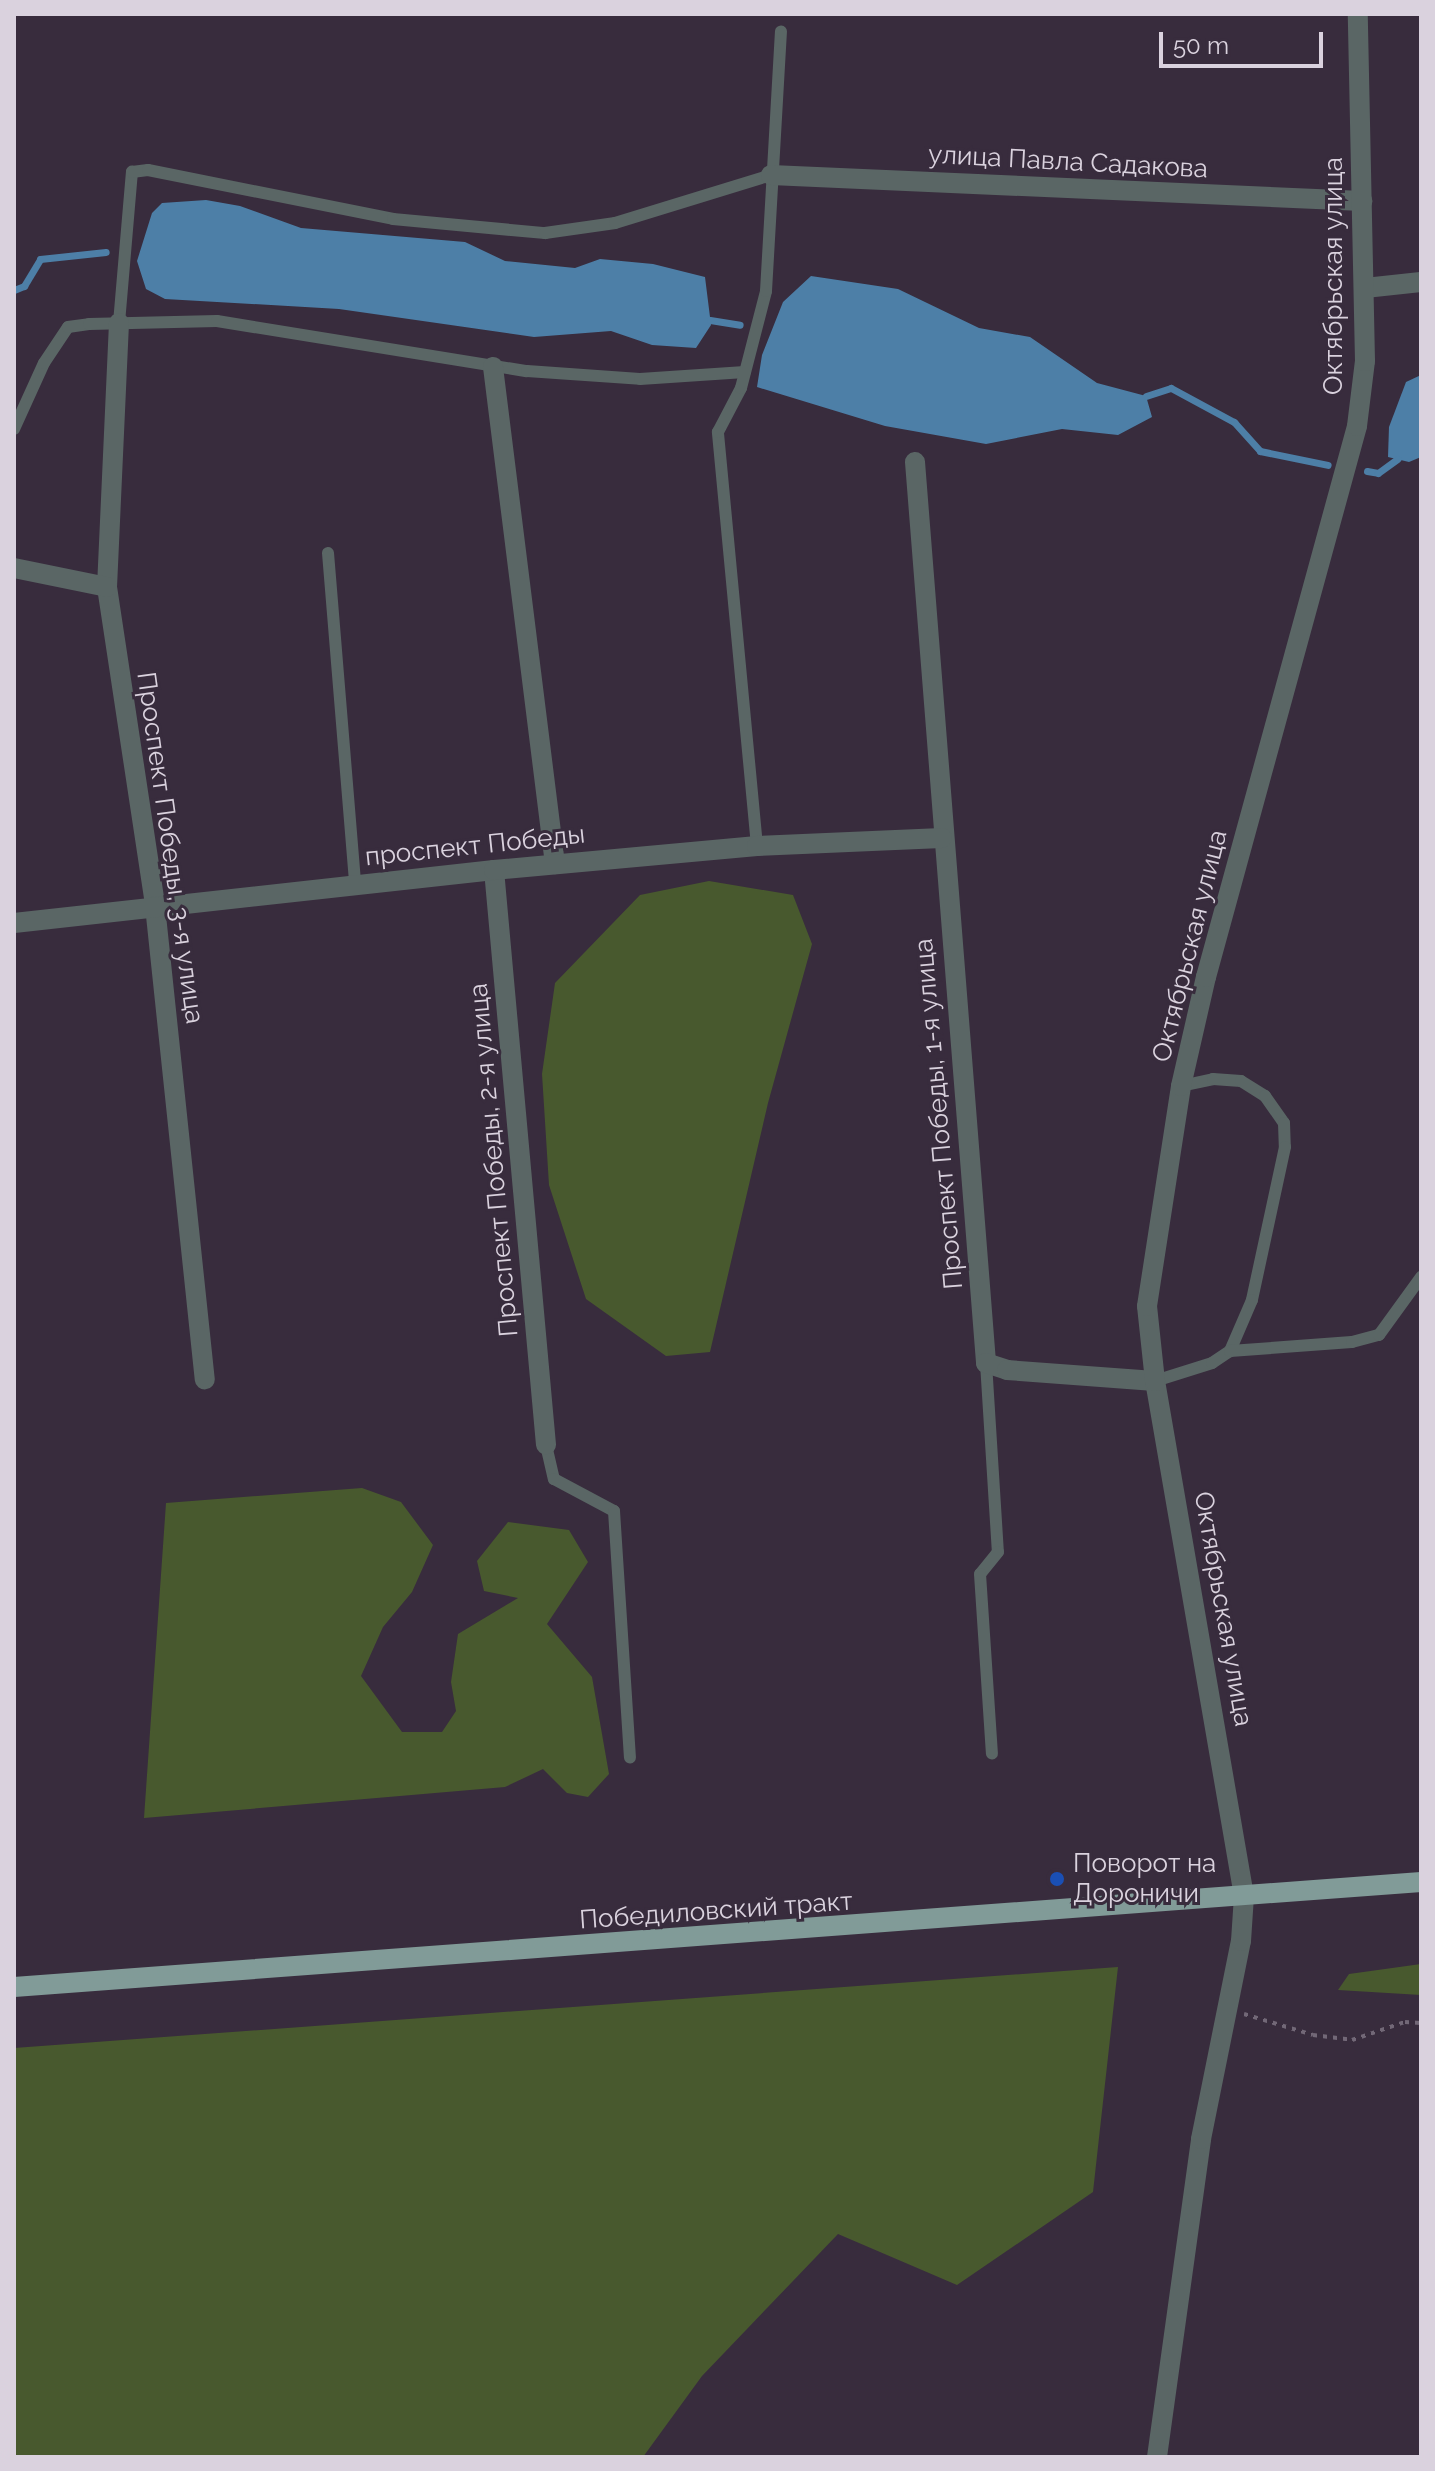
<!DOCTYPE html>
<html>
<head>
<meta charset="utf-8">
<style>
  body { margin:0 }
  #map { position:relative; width:1435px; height:2471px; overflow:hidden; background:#382c3d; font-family:Raleway,sans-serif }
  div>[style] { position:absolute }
  .green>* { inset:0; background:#48592e }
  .water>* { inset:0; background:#4d7fa7 }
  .stream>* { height:7px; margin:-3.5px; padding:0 3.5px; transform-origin:3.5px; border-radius:3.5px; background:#4d7fa7 }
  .path>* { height:4px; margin-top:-2px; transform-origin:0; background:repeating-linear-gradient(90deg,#726877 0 4px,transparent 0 10px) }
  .service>* { height:12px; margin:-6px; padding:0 6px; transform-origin:6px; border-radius:6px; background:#5a6665 }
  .minor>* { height:20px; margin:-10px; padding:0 10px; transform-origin:10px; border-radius:10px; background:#5a6665 }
  .tertiary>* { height:20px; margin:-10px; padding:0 10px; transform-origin:10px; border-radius:10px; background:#5a6665 }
  .primary>* { height:20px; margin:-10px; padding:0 10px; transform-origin:10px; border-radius:10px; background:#819b98 }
  .dots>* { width:22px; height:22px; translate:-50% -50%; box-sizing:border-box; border:4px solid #382c3d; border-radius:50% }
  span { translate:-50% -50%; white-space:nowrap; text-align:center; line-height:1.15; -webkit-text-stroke:6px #382c3d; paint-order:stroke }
  .street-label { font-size:26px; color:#dad2de }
  .poi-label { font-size:26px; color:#dad2de }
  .left { translate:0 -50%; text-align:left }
  .frame { position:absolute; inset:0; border:16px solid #dad2de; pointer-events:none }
  .scale { position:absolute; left:1159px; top:32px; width:164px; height:36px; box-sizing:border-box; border:4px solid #dad2de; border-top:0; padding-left:10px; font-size:24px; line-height:28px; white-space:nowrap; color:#dad2de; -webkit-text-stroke:6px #382c3d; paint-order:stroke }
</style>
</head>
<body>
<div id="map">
  <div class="green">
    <i style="clip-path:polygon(709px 881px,793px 895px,812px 944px,768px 1103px,710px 1352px,666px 1356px,586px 1299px,549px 1185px,542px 1074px,555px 983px,640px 895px)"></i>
    <i style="clip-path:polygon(362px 1488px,401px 1502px,433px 1545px,412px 1592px,383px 1627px,361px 1676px,402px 1732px,442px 1732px,456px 1711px,451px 1682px,458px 1634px,518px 1598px,484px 1591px,477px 1561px,508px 1522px,569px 1530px,588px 1562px,547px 1624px,592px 1677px,609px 1774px,588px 1797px,567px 1793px,543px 1769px,505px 1787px,144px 1818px,166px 1503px)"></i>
    <i style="clip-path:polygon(1421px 1964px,1421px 1995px,1338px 1990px,1349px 1974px)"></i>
    <i style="clip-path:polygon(1118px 1967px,1093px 2192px,957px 2285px,838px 2234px,702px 2376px,643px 2457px,14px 2457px,14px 2048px)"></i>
  </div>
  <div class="water">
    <i style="clip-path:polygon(206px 200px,240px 206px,301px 228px,465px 242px,505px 261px,575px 268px,600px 259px,653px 264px,705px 277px,711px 325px,696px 348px,652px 345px,611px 331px,534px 337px,339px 309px,165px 299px,146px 289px,137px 261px,152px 213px,162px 203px)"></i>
    <i style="clip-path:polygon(811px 276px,898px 289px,979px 328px,1030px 337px,1097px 383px,1146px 396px,1152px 417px,1118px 435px,1062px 429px,986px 444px,885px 426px,757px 387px,762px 355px,783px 302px)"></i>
    <i style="clip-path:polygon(1421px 375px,1421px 457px,1409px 462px,1388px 457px,1389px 427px,1406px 382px)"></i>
  </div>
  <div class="stream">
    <i style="left:14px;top:290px;width:11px;rotate:-22deg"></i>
    <i style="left:24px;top:286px;width:31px;rotate:-59deg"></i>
    <i style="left:40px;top:259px;width:66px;rotate:-6.1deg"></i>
    <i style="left:710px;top:320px;width:30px;rotate:9deg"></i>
    <i style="left:1146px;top:396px;width:26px;rotate:-18deg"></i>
    <i style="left:1171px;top:388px;width:72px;rotate:28.4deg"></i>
    <i style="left:1234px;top:422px;width:39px;rotate:48deg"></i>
    <i style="left:1260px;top:451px;width:69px;rotate:11.6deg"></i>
    <i style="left:1367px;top:471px;width:11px;rotate:10deg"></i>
    <i style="left:1378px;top:473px;width:24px;rotate:-36deg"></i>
  </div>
  <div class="path">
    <i style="left:1244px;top:2014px;width:72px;rotate:16.9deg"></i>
    <i style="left:1313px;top:2035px;width:39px;rotate:7deg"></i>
    <i style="left:1352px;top:2040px;width:56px;rotate:-18.8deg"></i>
    <i style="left:1405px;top:2022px;width:16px;rotate:4deg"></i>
  </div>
  <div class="service">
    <i style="left:119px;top:323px;width:152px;rotate:-85.1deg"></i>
    <i style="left:132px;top:172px;width:16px;rotate:-7deg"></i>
    <i style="left:148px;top:170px;width:250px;rotate:11.3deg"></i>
    <i style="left:393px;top:219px;width:153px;rotate:5.3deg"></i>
    <i style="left:545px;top:233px;width:71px;rotate:-8.1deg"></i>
    <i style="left:615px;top:223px;width:163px;rotate:-17.1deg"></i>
    <i style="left:14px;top:429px;width:72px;rotate:-65.6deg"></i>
    <i style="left:44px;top:363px;width:43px;rotate:-56.3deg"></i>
    <i style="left:68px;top:327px;width:21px;rotate:-8deg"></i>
    <i style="left:89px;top:324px;width:128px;rotate:-1.3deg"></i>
    <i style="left:217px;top:321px;width:314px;rotate:9.2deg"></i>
    <i style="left:527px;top:371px;width:113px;rotate:4deg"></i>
    <i style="left:640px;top:379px;width:105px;rotate:-3.8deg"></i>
    <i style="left:328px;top:553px;width:332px;rotate:85.3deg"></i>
    <i style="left:757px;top:846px;width:416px;rotate:-95.4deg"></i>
    <i style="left:718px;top:432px;width:50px;rotate:-62.4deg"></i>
    <i style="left:741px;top:388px;width:100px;rotate:-75.5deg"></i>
    <i style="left:766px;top:291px;width:260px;rotate:-86.7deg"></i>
    <i style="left:1181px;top:1086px;width:33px;rotate:-12deg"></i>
    <i style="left:1213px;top:1079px;width:28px;rotate:4deg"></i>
    <i style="left:1241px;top:1081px;width:28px;rotate:32deg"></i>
    <i style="left:1265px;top:1096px;width:33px;rotate:55deg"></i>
    <i style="left:1284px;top:1123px;width:24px;rotate:88deg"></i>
    <i style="left:1285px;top:1147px;width:157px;rotate:102.2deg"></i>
    <i style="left:1252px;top:1300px;width:56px;rotate:113.3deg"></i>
    <i style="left:986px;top:1363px;width:189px;rotate:86.4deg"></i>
    <i style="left:998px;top:1552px;width:28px;rotate:129deg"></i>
    <i style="left:980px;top:1574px;width:180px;rotate:86.2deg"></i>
    <i style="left:1155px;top:1381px;width:60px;rotate:-17.5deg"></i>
    <i style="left:1212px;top:1363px;width:22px;rotate:-34deg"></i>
    <i style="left:1230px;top:1351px;width:122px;rotate:-4.2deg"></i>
    <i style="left:1352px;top:1342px;width:28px;rotate:-15deg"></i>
    <i style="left:1379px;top:1335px;width:72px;rotate:-54.1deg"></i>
    <i style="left:546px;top:1445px;width:35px;rotate:77deg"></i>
    <i style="left:554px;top:1479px;width:68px;rotate:28.1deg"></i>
    <i style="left:614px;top:1511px;width:247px;rotate:86.3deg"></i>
  </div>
  <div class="minor">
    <i style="left:771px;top:175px;width:592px;rotate:2.52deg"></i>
    <i style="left:1365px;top:288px;width:56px;rotate:-6.1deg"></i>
    <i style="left:119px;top:323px;width:264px;rotate:92.6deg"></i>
    <i style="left:107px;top:587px;width:323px;rotate:81.4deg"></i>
    <i style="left:155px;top:906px;width:476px;rotate:84deg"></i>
    <i style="left:493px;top:367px;width:501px;rotate:82.89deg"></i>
    <i style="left:915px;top:462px;width:904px;rotate:85.49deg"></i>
    <i style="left:986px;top:1363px;width:22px;rotate:18deg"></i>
    <i style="left:1007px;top:1370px;width:148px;rotate:4.3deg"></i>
    <i style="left:14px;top:568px;width:95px;rotate:11.5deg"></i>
    <i style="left:494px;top:870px;width:577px;rotate:84.83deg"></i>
    <i style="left:14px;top:923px;width:483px;rotate:-6.3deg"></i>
    <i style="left:494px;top:870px;width:264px;rotate:-5.2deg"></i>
    <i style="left:757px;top:846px;width:185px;rotate:-2.5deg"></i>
    <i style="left:1157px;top:2457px;width:321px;rotate:-82.1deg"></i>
    <i style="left:1201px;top:2139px;width:202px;rotate:-78.6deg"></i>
    <i style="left:1241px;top:1941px;width:45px;rotate:-86.2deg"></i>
  </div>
  <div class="tertiary">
    <i style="left:1244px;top:1896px;width:523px;rotate:-99.8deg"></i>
    <i style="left:1155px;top:1381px;width:75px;rotate:-96.1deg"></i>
    <i style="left:1147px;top:1306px;width:223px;rotate:-81.2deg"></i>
    <i style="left:1181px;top:1086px;width:112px;rotate:-77.1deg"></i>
    <i style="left:1206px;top:977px;width:571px;rotate:-74.67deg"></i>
    <i style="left:1357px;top:426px;width:65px;rotate:-83deg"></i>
    <i style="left:1365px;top:361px;width:347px;rotate:-91.2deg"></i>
  </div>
  <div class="primary">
    <i style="left:14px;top:1987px;width:1411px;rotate:-4.27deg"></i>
  </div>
  <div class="dots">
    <i style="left:1057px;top:1879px;background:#1a4fb4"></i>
  </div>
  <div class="street-label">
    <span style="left:1068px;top:162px;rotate:3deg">улица Павла Садакова</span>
    <span style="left:1334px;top:276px;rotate:-90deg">Октябрьская улица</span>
    <span style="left:475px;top:846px;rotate:-6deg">проспект Победы</span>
    <span style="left:170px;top:848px;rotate:82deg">Проспект Победы, 3-я улица</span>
    <span style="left:1190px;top:946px;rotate:-76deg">Октябрьская улица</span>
    <span style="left:939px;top:1114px;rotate:-95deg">Проспект Победы, 1-я улица</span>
    <span style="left:494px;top:1160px;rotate:-95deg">Проспект Победы, 2-я улица</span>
    <span style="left:1223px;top:1609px;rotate:80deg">Октябрьская улица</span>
    <span style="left:716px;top:1911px;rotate:-4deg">Победиловский тракт</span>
  </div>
  <div class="poi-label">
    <span class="left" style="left:1073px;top:1879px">Поворот на<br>Дороничи</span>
  </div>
  <div class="frame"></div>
  <div class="scale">50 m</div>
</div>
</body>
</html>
